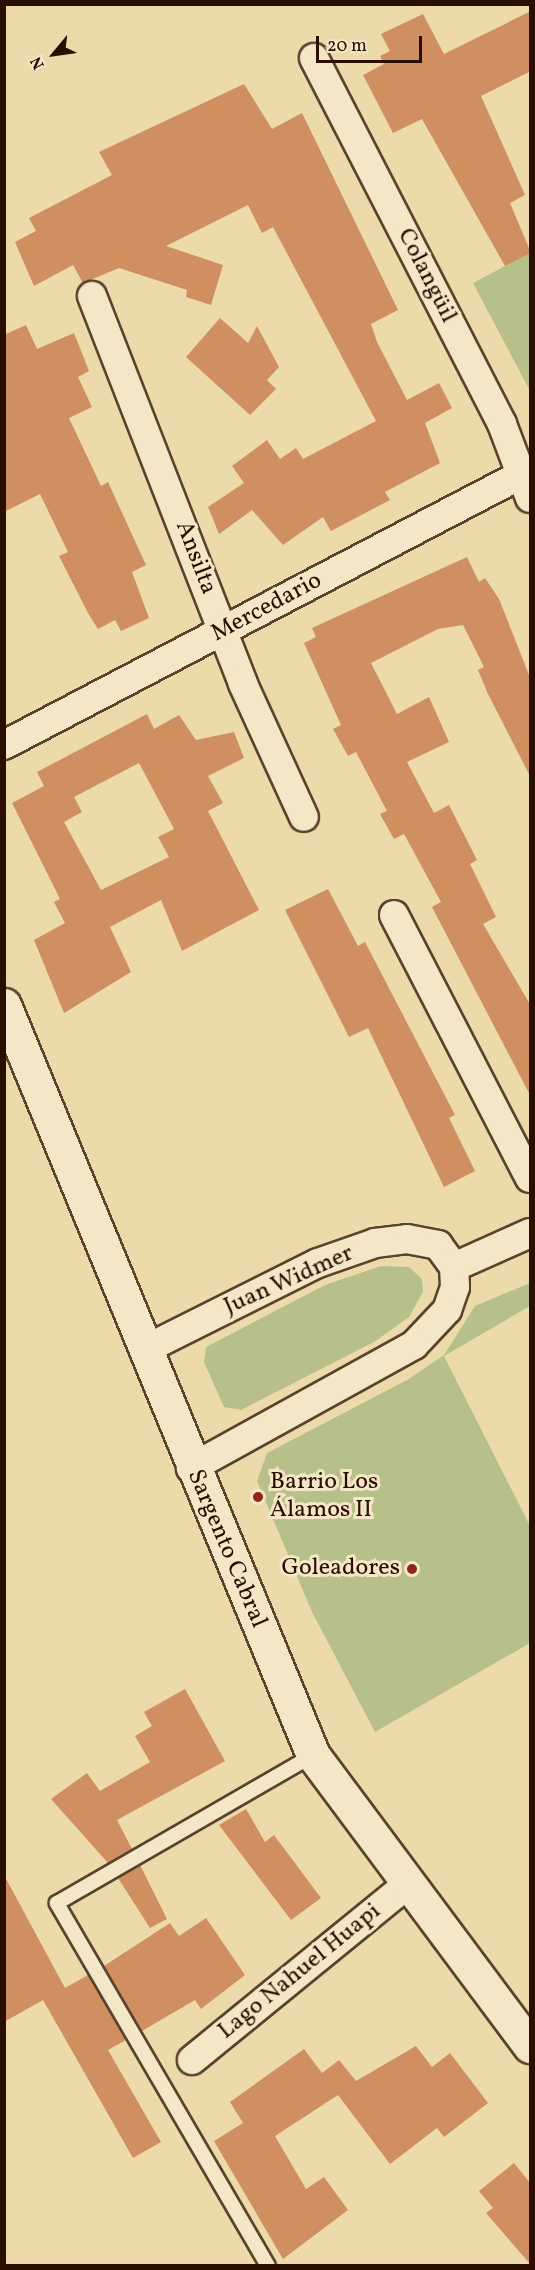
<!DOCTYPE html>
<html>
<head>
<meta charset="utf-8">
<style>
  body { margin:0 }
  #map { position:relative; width:535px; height:2270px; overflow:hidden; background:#ecdaab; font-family:Vollkorn,serif }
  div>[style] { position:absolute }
  .green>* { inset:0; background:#b8c089 }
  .building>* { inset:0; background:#d08f60 }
  .roads { filter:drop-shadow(2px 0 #5a422b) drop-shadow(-2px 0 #5a422b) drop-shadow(0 2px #5a422b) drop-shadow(0 -2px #5a422b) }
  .lane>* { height:14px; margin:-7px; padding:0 7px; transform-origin:7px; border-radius:7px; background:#f3e7c8 }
  .street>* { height:28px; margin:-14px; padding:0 14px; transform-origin:14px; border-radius:14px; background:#f3e7c8 }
  .secondary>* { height:33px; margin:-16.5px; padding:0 16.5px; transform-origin:16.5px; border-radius:16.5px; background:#f3e7c8 }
  .dots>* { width:16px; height:16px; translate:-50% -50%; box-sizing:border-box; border:3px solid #f3e7c8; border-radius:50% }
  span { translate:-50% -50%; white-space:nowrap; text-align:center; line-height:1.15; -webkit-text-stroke:6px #f3e7c8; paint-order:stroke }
  .street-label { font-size:24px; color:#2a0f00 }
  .poi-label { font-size:24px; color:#2a0f00 }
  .left { translate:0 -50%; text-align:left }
  .right { translate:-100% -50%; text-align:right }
  .frame { position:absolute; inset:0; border:6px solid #2a0f00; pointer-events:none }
  .north { position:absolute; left:24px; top:24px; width:60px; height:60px; -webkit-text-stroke:4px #f3e7c8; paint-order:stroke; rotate:241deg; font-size:16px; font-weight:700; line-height:24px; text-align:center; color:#2a0f00 }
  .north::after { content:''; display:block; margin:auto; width:21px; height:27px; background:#2a0f00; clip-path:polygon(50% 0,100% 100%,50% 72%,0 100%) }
  .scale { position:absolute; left:316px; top:36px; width:106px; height:27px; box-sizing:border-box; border:3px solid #2a0f00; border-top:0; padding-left:8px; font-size:18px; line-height:21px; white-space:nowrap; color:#2a0f00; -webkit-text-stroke:4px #f3e7c8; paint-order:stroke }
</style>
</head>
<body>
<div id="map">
  <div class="green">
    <i style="clip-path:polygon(530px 253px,530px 391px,473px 283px)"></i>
    <i style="clip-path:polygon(381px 1266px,409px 1267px,422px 1279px,423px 1292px,409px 1317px,374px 1342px,241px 1410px,224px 1407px,204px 1362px,206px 1347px,325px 1285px)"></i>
    <i style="clip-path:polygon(530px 1283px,530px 1306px,444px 1356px,530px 1526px,530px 1643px,375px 1732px,312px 1612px,257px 1481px,267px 1453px,407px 1380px,444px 1355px,475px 1306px)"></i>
  </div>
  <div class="building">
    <i style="clip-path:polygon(531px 11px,531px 71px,481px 96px,525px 195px,510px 203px,531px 253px,505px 266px,422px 119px,393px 133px,363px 75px,384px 64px,380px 56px,390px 51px,381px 34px,423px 14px,444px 54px)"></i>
    <i style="clip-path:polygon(244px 84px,272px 129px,302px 113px,398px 310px,371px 324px,377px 342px,407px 400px,439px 383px,452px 408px,425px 423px,440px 463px,385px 492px,390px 500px,331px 531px,323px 517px,283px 545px,252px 510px,219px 534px,208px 507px,244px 483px,232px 466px,267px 440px,280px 459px,296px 448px,303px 459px,376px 421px,273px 227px,262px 233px,248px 205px,166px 246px,223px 265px,211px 305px,186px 297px,187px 290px,119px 268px,83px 283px,73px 265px,34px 286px,15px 242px,36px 231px,29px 218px,112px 175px,99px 152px)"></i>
    <i style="clip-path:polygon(220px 318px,248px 343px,257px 326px,279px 367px,267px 380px,276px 389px,250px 415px,186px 357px)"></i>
    <i style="clip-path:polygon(26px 325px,37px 349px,74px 333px,89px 371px,78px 377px,92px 407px,69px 418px,101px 486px,108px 482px,146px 565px,132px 572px,149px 618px,121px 631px,115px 620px,98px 629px,88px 613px,59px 556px,68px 552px,40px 494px,4px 512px,4px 335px)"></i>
    <i style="clip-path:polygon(467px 557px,479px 582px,485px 578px,499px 599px,531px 680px,531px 778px,488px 694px,478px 670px,484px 667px,463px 625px,438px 629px,371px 663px,397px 714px,429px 697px,449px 742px,407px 762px,434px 813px,449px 805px,477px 860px,470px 864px,496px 917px,483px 924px,531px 1006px,531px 1097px,432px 907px,441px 902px,404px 834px,394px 839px,380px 814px,387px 811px,356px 752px,348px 756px,333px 729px,341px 725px,304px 643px,316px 637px,312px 628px)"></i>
    <i style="clip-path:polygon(evenodd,147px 714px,154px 729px,179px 715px,196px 740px,234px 732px,244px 758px,208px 776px,223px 803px,208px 811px,259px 910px,182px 951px,161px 900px,110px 927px,131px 972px,64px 1013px,34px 940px,65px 923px,54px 902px,60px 899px,12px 803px,44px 786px,37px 772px,147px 714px,139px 763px,174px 829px,158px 837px,169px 857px,101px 890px,64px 822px,82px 812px,74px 797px,139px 763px)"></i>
    <i style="clip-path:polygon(328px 889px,358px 946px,365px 942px,455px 1115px,449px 1118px,475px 1171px,444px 1187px,368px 1028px,349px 1037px,285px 910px)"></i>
    <i style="clip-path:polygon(185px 1689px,225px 1761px,117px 1820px,132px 1849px,108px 1863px,51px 1799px,87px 1773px,100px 1791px,150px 1762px,135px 1736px,152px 1726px,144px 1712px)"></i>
    <i style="clip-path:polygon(246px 1809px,265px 1842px,274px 1835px,321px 1898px,291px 1920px,219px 1825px)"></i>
    <i style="clip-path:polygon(140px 1865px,167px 1919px,150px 1928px,118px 1878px)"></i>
    <i style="clip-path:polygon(4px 1875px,65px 1988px,88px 1975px,126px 2040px,108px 2050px,161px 2142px,133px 2158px,43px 2000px,4px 2022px)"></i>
    <i style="clip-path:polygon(206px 1918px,245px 1975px,201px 2009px,195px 2000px,142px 2031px,104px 1966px,170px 1923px,179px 1936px)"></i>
    <i style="clip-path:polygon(416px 2046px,432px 2067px,450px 2053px,488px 2103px,444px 2137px,437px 2128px,390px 2164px,338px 2095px,275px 2136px,306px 2189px,324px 2177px,348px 2210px,283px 2259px,214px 2141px,243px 2123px,230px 2102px,304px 2049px,322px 2073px,339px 2060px,356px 2081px)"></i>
    <i style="clip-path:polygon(514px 2163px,531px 2184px,531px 2265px,486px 2213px,493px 2208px,479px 2191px)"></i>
  </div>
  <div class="roads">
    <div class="lane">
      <i style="left:268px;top:2266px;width:420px;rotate:-120.2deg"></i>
      <i style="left:57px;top:1903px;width:296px;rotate:-30deg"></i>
    </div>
    <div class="street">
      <i style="left:314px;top:58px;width:411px;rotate:62.8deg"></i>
      <i style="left:502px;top:424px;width:79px;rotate:69.3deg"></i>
      <i style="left:92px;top:296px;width:416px;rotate:68.7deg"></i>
      <i style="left:243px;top:684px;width:146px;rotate:65.4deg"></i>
      <i style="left:4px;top:745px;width:594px;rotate:-27.6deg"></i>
      <i style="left:394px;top:915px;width:296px;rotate:62.7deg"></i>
      <i style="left:454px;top:1267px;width:83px;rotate:-24.1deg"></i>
      <i style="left:146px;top:1349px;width:192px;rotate:-26.6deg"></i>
      <i style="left:318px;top:1263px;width:60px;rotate:-19.3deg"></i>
      <i style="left:375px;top:1243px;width:32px;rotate:-7deg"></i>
      <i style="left:407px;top:1239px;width:32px;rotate:11deg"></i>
      <i style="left:438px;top:1245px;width:27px;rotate:54deg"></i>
      <i style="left:454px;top:1267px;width:20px;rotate:87deg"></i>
      <i style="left:455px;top:1287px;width:24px;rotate:109deg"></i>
      <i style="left:447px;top:1310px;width:48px;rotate:133.3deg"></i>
      <i style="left:414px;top:1345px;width:255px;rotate:151.1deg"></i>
      <i style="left:192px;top:2060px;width:279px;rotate:-39.2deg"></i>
    </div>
    <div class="secondary">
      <i style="left:4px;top:1005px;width:811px;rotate:67.61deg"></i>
      <i style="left:313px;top:1755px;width:363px;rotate:53.3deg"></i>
    </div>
  </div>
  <div class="dots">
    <i style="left:258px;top:1497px;background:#8f2418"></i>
    <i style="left:412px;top:1569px;background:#8f2418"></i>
  </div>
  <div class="street-label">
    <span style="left:426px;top:276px;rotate:63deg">Colangüil</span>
    <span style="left:195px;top:558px;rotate:69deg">Ansilta</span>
    <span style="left:267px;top:608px;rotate:-28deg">Mercedario</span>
    <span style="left:289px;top:1281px;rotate:-24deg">Juan Widmer</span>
    <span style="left:226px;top:1549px;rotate:67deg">Sargento Cabral</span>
    <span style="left:300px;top:1972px;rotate:-39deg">Lago Nahuel Huapi</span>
  </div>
  <div class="poi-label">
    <span class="left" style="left:270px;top:1497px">Barrio Los<br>Álamos II</span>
    <span class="right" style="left:400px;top:1569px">Goleadores</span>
  </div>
  <div class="frame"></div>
  <div class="north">N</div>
  <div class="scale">20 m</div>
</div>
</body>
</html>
